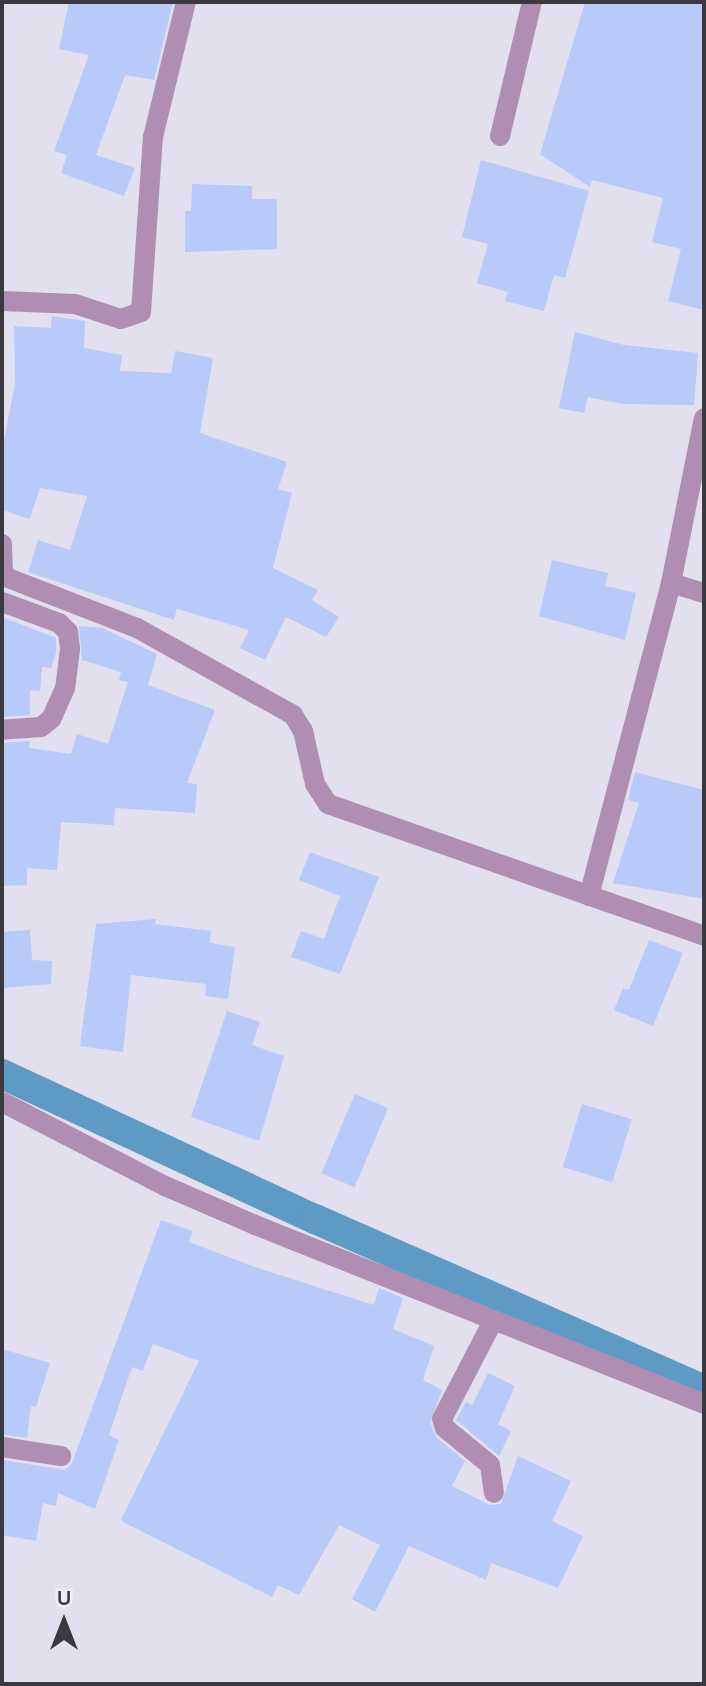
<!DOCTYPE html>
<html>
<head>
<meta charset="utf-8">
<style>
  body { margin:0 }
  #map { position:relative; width:706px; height:1686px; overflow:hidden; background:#e2dfee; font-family:Karla,sans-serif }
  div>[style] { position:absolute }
  .canal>* { height:30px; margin:-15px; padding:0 15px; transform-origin:15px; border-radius:15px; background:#5e9ac3 }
  .building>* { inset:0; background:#b7cafa; transform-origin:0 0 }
  .minor>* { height:20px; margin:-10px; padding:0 10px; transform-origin:10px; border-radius:10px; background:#b08eb4 }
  span { translate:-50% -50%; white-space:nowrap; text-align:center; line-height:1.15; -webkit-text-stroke:7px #efecfc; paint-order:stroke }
  .frame { position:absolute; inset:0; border:4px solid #3a393f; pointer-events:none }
  .north { position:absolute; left:24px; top:1582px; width:80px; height:80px; -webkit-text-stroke:6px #efecfc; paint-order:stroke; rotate:0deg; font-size:22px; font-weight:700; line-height:32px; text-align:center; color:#3a393f }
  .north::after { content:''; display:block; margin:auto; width:28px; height:36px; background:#3a393f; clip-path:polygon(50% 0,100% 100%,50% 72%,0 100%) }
</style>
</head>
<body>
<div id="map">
  <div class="canal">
    <i style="left:2px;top:1074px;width:345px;rotate:24.9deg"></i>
    <i style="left:315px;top:1219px;width:425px;rotate:23.7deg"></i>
  </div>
  <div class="building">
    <i style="clip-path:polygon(69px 2px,173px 2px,154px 80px,125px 75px,96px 155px,135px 168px,124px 196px,61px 173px,67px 155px,54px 151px,89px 55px,59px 49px)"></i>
    <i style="clip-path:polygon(585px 2px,704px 2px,704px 310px,668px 301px,681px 249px,652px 242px,663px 198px,592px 180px,590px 187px,540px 154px)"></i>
    <i style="clip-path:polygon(481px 160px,589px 191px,565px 278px,554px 275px,544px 311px,505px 301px,508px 292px,477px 283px,488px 244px,462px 237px)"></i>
    <i style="clip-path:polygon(192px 184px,252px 186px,252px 199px,277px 199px,277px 249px,185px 252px,185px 211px,191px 211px)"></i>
    <i style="clip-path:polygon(52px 316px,85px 321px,84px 348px,122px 355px,120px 371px,171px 373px,175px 351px,213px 358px,200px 433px,287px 462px,278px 489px,292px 493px,273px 568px,318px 590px,312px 600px,339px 617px,326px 637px,286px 617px,265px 660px,240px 648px,249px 630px,177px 609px,174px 620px,28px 572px,38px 540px,70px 550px,87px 496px,40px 488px,30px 519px,2px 510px,2px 451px,15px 383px,14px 326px,51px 328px)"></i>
    <i style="clip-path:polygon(575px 332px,624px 345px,698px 353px,694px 405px,623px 404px,588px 397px,584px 413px,559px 408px)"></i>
    <i style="clip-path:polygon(552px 560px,608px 573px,605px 586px,636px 593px,625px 640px,539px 616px)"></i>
    <i style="clip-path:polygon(2px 617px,56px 638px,56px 653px,51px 668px,42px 667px,40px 691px,30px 690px,30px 715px,2px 717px)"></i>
    <i style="clip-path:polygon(79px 626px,102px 628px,157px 654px,148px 685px,215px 710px,187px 783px,197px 784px,195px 813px,115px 808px,114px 825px,61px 822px,57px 870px,27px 868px,27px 885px,2px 886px,2px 743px,30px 741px,29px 748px,71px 754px,77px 734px,108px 744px,128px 682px,119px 680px,121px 672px,82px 660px)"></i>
    <i style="clip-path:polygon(635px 772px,704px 790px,704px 899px,613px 883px,639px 803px,628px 800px)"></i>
    <i style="clip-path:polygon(310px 852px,379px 877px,340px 974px,291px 957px,301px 931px,324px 939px,340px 896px,299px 880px)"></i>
    <i style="clip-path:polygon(156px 919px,155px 924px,211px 931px,210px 943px,235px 947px,228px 999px,205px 996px,206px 984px,131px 975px,123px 1052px,80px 1046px,96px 924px)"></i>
    <i style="clip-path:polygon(30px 930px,32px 960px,52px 961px,51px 984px,2px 988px,2px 932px)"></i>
    <i style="clip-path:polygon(649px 940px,683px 953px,653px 1026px,614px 1010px,623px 988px,629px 990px)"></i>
    <i style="clip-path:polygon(227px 1011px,260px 1022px,252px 1045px,284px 1056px,259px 1141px,191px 1117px)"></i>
    <i style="left:355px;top:1094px;width:36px;height:86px;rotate:23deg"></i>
    <i style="left:582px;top:1104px;width:52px;height:66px;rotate:17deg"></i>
    <i style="clip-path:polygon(161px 1220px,193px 1231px,189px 1242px,261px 1269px,374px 1305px,379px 1288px,403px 1298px,393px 1329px,434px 1346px,423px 1380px,442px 1390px,430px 1423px,437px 1438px,465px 1461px,452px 1486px,490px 1505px,501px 1504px,518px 1456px,571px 1481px,552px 1521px,583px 1536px,558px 1588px,491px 1563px,486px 1580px,409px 1546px,375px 1612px,352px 1599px,380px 1545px,339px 1525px,299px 1595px,278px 1585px,272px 1597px,125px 1523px,121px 1520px,199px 1361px,153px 1344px,143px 1371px,132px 1367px,109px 1435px,119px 1440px,95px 1509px,58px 1493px,56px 1506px,43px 1503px,36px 1541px,2px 1535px,2px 1460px,65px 1470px,72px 1463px)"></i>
    <i style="clip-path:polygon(2px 1349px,50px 1363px,36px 1407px,31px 1406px,27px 1438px,2px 1434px)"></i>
    <i style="clip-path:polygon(488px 1373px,515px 1386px,498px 1424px,511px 1431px,499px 1456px,456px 1420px,466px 1402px,472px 1405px)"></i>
  </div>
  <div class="minor">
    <i style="left:500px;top:136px;width:138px;rotate:-76.6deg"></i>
    <i style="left:2px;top:301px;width:73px;rotate:2.4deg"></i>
    <i style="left:75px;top:304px;width:48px;rotate:18.1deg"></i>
    <i style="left:121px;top:319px;width:21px;rotate:-19deg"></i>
    <i style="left:141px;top:312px;width:175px;rotate:-86.1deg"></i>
    <i style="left:153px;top:137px;width:139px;rotate:-76.3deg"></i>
    <i style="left:2px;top:544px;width:32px;rotate:88deg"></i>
    <i style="left:3px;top:576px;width:144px;rotate:21.2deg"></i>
    <i style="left:137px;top:628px;width:179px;rotate:29.1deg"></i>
    <i style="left:293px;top:715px;width:19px;rotate:58deg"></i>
    <i style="left:303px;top:731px;width:54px;rotate:77.2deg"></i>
    <i style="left:315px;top:784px;width:24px;rotate:57deg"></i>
    <i style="left:328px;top:804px;width:398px;rotate:19.3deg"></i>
    <i style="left:671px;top:583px;width:34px;rotate:17deg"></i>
    <i style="left:2px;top:602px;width:61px;rotate:20.2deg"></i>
    <i style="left:59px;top:623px;width:13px;rotate:45deg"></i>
    <i style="left:68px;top:632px;width:17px;rotate:83deg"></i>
    <i style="left:70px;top:649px;width:39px;rotate:97deg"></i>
    <i style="left:65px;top:688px;width:34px;rotate:114deg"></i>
    <i style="left:51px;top:719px;width:13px;rotate:141deg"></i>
    <i style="left:41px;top:727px;width:39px;rotate:176deg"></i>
    <i style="left:589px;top:896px;width:324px;rotate:-75.3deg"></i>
    <i style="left:671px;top:583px;width:168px;rotate:-78.7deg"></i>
    <i style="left:2px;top:1102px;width:183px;rotate:27.3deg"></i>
    <i style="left:165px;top:1186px;width:98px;rotate:23.4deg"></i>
    <i style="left:255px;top:1225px;width:483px;rotate:21.7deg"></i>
    <i style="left:493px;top:1321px;width:110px;rotate:117.5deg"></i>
    <i style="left:442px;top:1419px;width:9px;rotate:72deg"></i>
    <i style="left:445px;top:1428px;width:58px;rotate:39.4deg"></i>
    <i style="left:490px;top:1465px;width:28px;rotate:82deg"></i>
    <i style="left:2px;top:1447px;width:60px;rotate:8.7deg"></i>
  </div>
  <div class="frame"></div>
  <div class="north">U</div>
</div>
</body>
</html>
